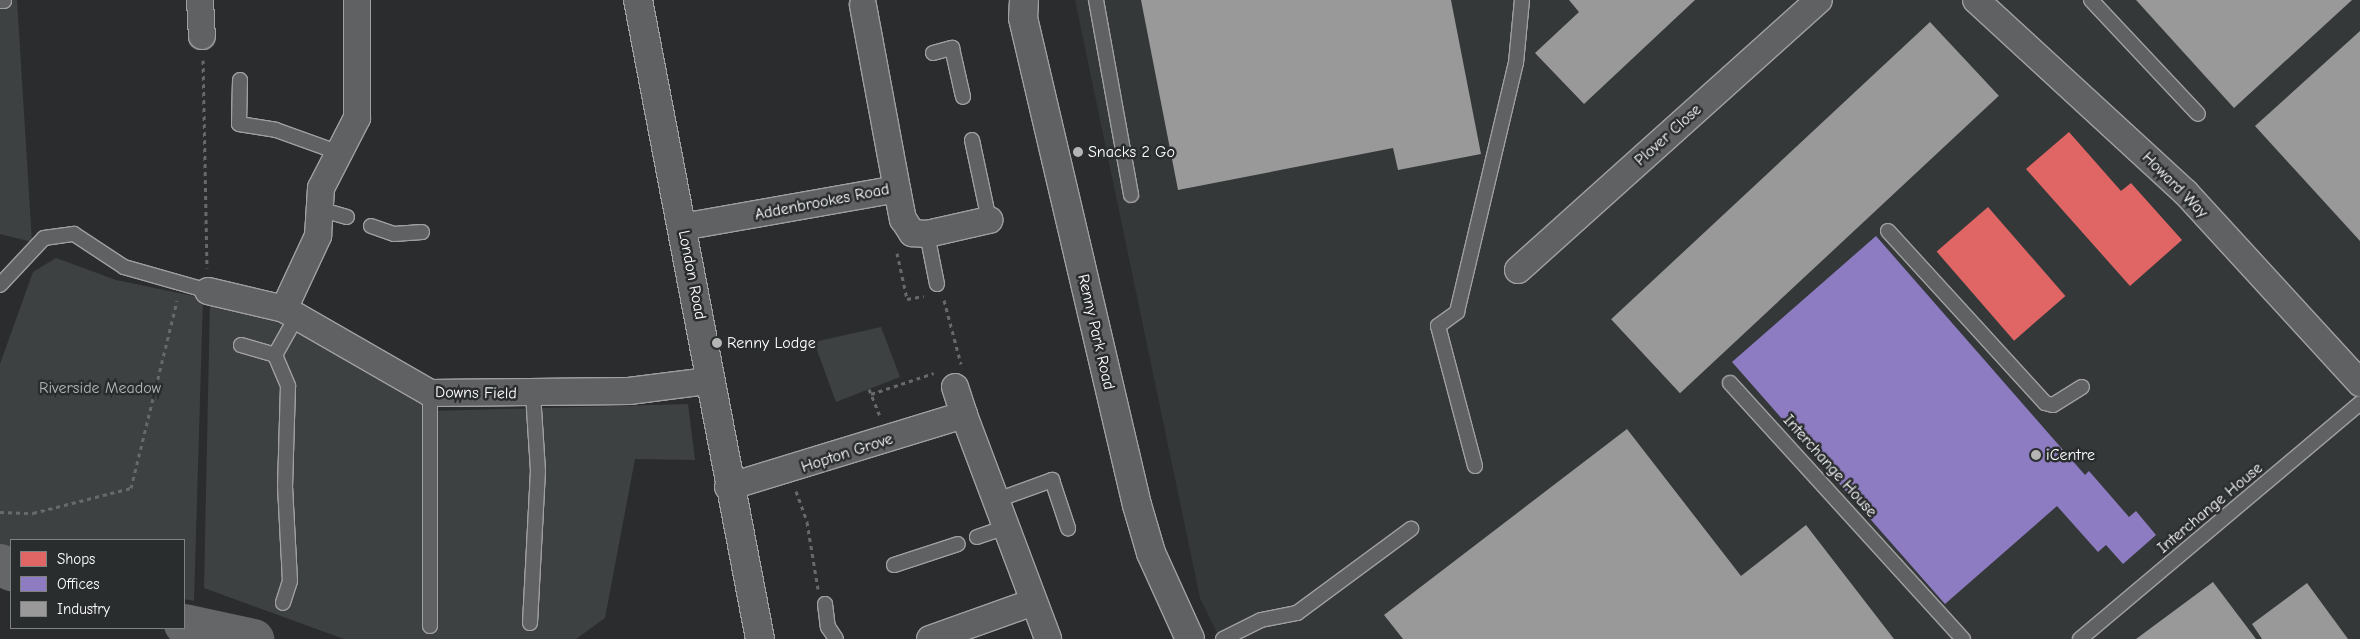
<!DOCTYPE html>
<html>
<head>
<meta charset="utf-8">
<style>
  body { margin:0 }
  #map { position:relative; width:2360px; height:639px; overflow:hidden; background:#2b2c2d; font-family:"Comic Neue",sans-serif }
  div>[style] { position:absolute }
  .built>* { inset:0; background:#353839 }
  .green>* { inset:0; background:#3e4142 }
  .shops>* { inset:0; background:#e06666; transform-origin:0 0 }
  .offices>* { inset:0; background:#8e7cc3 }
  .industry>* { inset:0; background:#999; transform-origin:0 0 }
  .river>* { height:41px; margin:-20.5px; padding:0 20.5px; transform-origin:20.5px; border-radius:20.5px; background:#646667 }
  .path>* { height:3px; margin-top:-1.5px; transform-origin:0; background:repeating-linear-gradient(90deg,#686969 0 4px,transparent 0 8px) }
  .roads { filter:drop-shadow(1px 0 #a0a0a0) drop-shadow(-1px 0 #a0a0a0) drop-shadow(0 1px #a0a0a0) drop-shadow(0 -1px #a0a0a0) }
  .lane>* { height:14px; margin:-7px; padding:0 7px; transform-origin:7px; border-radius:7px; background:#606162 }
  .street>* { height:26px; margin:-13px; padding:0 13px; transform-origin:13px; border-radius:13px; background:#606162 }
  .secondary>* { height:28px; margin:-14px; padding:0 14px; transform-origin:14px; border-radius:14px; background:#606162 }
  .dots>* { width:14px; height:14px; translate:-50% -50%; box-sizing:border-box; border:2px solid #2a2d2e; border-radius:50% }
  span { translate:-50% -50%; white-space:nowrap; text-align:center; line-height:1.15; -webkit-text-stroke:5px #2a2d2e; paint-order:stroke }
  .street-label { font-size:16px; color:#fff }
  .poi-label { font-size:16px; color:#fff }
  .left { translate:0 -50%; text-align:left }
  .park-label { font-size:16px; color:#b3b4b5 }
  .legend { position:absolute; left:10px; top:539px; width:175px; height:90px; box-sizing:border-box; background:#2a2d2e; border:1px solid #7f8182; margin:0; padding:6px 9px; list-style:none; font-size:15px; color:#fff }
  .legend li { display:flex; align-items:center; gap:10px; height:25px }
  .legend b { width:25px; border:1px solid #7f8182 }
</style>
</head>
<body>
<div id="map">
  <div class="built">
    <i style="clip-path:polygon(1075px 0,2360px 0,2360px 639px,1220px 639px,1200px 598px)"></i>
  </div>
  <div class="green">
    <i style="clip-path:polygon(0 0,17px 0,32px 242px,0 234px)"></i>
    <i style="clip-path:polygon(56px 258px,116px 280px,203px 298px,194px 601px,184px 599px,184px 540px,11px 540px,11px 550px,0 544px,0 364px,33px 272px)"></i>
    <i style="clip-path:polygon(210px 301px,278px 320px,432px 411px,688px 404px,695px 460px,635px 459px,605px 618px,576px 639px,344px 639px,204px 588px)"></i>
    <i style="clip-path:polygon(881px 327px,900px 377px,836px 402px,814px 342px)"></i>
  </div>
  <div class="shops">
    <i style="clip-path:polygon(2069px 132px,2121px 191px,2131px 183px,2182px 240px,2130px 286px,2026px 169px)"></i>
    <i style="left:1988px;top:207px;width:118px;height:68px;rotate:49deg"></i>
  </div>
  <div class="offices">
    <i style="clip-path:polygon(1876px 236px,2085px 475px,2089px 471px,2129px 517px,2136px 511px,2156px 535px,2123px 564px,2106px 545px,2098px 552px,2057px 506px,1945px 604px,1732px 362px)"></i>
  </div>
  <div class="industry">
    <i style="clip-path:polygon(1141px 0,1451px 0,1481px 154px,1398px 170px,1393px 148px,1178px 190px)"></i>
    <i style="clip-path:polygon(1569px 0,1695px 0,1584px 104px,1535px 53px,1579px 12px)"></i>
    <i style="clip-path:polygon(2136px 0,2352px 0,2234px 108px)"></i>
    <i style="left:1930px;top:22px;width:101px;height:436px;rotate:47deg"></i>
    <i style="clip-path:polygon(2360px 31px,2360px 241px,2255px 126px)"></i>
    <i style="clip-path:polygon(1627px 429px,1741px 576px,1806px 525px,1894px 639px,1403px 639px,1384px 615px)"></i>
    <i style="clip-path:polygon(2213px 582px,2256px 639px,2136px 639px)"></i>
    <i style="clip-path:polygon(2307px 583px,2348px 639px,2262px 639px,2252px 624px)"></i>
  </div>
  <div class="river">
    <i style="left:0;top:564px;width:13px;rotate:29deg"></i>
    <i style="left:184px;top:624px;width:71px;rotate:12.3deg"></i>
  </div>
  <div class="path">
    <i style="left:203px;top:60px;width:208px;rotate:88.9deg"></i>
    <i style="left:897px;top:253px;width:47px;rotate:77.7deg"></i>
    <i style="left:907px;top:299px;width:17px;rotate:-10deg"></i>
    <i style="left:944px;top:300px;width:66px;rotate:75.1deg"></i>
    <i style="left:869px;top:389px;width:29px;rotate:68deg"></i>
    <i style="left:871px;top:394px;width:66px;rotate:-18.4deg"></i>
    <i style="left:796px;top:491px;width:33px;rotate:70deg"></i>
    <i style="left:807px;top:522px;width:68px;rotate:80.7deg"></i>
    <i style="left:0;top:512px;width:33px;rotate:2deg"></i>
    <i style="left:33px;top:513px;width:101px;rotate:-14.3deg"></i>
    <i style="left:131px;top:488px;width:193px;rotate:-76.2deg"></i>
  </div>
  <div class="roads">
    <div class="lane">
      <i style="left:1096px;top:0;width:198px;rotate:79.8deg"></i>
      <i style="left:2091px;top:0;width:156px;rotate:46.8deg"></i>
      <i style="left:0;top:1px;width:4px"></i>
      <i style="left:933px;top:53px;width:20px;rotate:-15deg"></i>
      <i style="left:952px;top:48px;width:50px;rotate:77.3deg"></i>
      <i style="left:240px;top:80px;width:44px;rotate:91.3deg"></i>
      <i style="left:239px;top:124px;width:37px;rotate:9deg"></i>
      <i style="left:276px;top:130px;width:65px;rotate:19.8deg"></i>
      <i style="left:972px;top:140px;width:82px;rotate:78deg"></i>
      <i style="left:319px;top:209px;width:29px;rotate:16deg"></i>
      <i style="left:371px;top:226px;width:24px;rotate:19deg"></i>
      <i style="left:394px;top:234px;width:28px;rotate:-4deg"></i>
      <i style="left:1888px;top:231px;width:233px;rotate:47.6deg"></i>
      <i style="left:2045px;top:403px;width:8px;rotate:14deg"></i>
      <i style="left:2053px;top:405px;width:34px;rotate:-32deg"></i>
      <i style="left:927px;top:234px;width:51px;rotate:78.7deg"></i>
      <i style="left:0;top:285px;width:64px;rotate:-46.9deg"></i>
      <i style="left:44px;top:238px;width:30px;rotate:-8deg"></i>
      <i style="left:74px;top:234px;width:60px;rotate:33.4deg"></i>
      <i style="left:124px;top:267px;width:87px;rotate:15.9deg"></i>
      <i style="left:241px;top:345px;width:35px;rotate:16deg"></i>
      <i style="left:275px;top:355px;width:34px;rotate:67deg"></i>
      <i style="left:288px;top:386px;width:100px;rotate:91.7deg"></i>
      <i style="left:285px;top:486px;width:95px;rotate:87deg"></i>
      <i style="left:290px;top:581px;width:23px;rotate:108deg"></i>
      <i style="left:275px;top:355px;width:45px;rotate:-60.6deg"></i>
      <i style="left:1730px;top:383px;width:346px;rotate:47.7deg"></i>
      <i style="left:430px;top:393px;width:233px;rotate:90deg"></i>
      <i style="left:1475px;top:466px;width:145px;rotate:-104.8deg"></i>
      <i style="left:1438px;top:326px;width:24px;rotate:-36deg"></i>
      <i style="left:1457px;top:312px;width:256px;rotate:-76.7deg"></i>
      <i style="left:1516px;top:63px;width:63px;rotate:-84.6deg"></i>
      <i style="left:997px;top:500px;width:59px;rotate:-20deg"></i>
      <i style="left:1052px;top:480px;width:51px;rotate:71.6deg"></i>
      <i style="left:977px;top:537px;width:31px;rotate:-19deg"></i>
      <i style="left:894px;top:565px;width:67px;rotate:-18.2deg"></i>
      <i style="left:825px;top:604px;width:23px;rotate:83deg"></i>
      <i style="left:828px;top:627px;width:14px;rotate:56deg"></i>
      <i style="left:530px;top:623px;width:152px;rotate:-87deg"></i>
      <i style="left:538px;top:471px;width:78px;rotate:-93.7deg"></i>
      <i style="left:1223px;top:639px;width:42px;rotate:-26.6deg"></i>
      <i style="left:1261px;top:620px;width:37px;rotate:-11deg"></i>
      <i style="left:1297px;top:613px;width:142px;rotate:-36.4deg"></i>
      <i style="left:2080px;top:639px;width:366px;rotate:-40.1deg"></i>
    </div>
    <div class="street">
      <i style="left:200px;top:0;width:36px;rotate:87deg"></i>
      <i style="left:1976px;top:0;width:285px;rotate:42.6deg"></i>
      <i style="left:2186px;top:193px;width:258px;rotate:47.5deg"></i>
      <i style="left:897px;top:189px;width:31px;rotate:79deg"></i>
      <i style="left:903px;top:219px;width:17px;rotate:57deg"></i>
      <i style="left:912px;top:233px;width:15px;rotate:4deg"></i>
      <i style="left:927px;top:234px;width:64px;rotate:-12.7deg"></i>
      <i style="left:682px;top:227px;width:218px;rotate:-10deg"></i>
      <i style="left:897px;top:189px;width:187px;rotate:-100.5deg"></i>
      <i style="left:1518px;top:270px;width:404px;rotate:-41.9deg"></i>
      <i style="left:208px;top:291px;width:78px;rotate:13.3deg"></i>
      <i style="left:284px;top:309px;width:168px;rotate:29.9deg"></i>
      <i style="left:430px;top:393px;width:199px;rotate:-0.6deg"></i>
      <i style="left:629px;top:391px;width:80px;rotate:-7.2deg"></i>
      <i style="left:284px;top:309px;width:81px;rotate:-65deg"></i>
      <i style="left:318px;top:236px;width:48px;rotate:-86.4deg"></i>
      <i style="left:321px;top:188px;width:79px;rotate:-62.8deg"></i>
      <i style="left:357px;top:118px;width:118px;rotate:-90deg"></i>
      <i style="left:955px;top:387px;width:29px;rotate:72deg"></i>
      <i style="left:728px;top:487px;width:247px;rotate:-17deg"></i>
      <i style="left:964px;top:415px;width:239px;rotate:69.4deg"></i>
      <i style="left:930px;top:639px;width:110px;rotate:-19.6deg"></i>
    </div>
    <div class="secondary">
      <i style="left:638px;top:0;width:651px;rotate:79.19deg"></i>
      <i style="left:1024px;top:0;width:18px;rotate:93deg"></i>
      <i style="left:1023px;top:18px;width:500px;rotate:76.83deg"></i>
      <i style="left:1137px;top:505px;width:50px;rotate:73.7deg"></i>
      <i style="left:1151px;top:553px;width:94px;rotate:65.6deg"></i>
    </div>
  </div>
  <div class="dots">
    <i style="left:1078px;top:152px;background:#b5b5b6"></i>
    <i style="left:717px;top:343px;background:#b5b5b6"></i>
    <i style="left:2036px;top:455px;background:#b5b5b6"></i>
  </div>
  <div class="street-label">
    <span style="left:1668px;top:135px;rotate:-42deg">Plover Close</span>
    <span style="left:2175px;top:185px;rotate:45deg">Howard Way</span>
    <span style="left:822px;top:202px;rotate:-11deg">Addenbrookes Road</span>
    <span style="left:692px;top:275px;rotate:79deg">London Road</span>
    <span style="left:1096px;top:332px;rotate:77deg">Renny Park Road</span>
    <span style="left:476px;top:393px;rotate:1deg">Downs Field</span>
    <span style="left:847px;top:453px;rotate:-18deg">Hopton Grove</span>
    <span style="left:1830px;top:466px;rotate:48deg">Interchange House</span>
    <span style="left:2210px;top:508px;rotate:-40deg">Interchange House</span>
  </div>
  <div class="poi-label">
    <span class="left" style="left:1088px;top:152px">Snacks 2 Go</span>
    <span class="left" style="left:727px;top:343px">Renny Lodge</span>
    <span class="left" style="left:2046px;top:455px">iCentre</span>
  </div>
  <div class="park-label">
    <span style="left:100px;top:388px">Riverside Meadow</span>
  </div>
  <ul class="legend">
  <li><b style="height:14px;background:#e06666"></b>Shops</li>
  <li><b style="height:14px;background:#8e7cc3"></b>Offices</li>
  <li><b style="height:14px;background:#999"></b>Industry</li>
  </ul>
</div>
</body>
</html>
